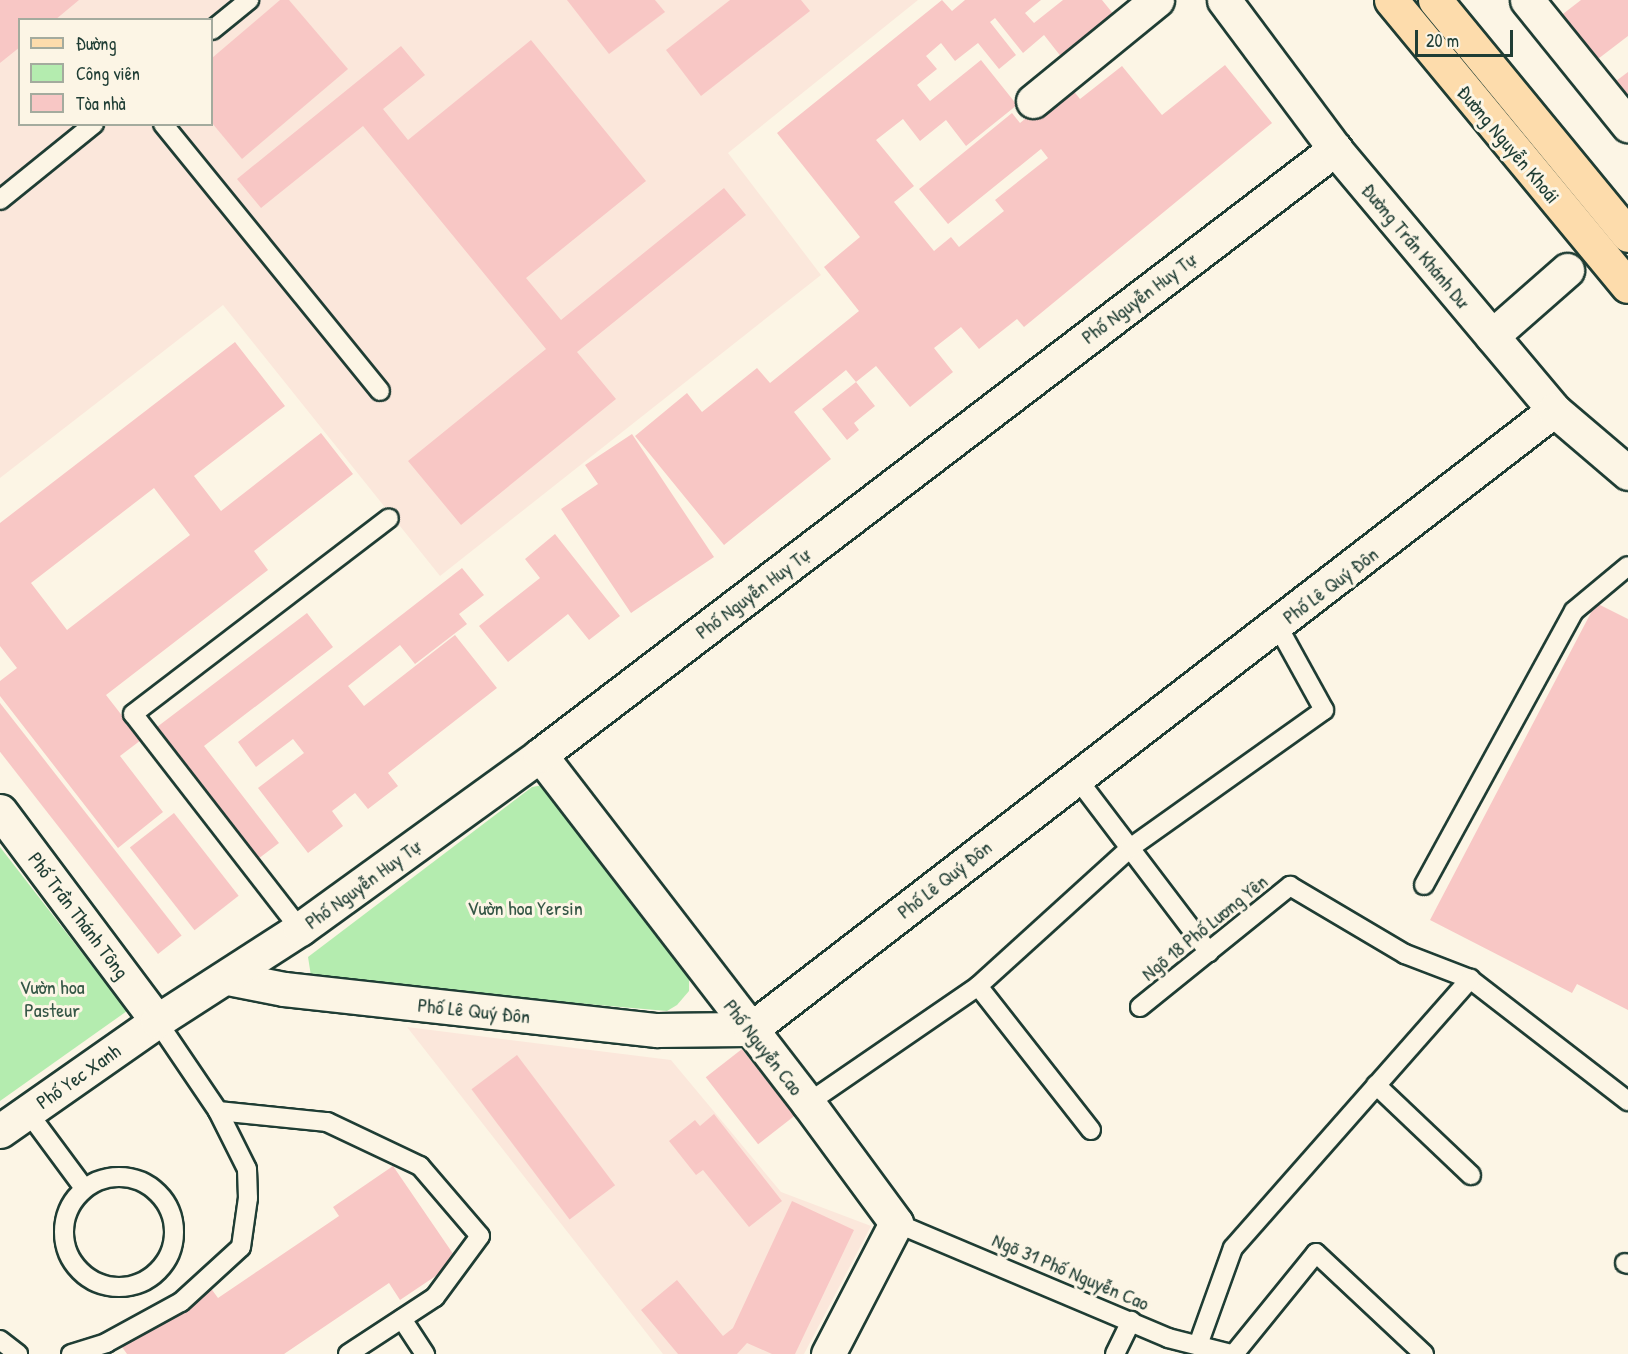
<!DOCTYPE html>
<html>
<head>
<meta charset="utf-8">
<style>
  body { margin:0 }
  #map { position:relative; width:1628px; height:1354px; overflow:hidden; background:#fcf5e5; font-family:"Patrick Hand",sans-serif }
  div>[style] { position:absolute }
  .built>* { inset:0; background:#fbe7db }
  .green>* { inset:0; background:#b4ecaf }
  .building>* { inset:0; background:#f8c7c5; transform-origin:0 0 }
  .roads { filter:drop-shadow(2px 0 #1f3d34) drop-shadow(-2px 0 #1f3d34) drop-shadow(0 2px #1f3d34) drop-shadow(0 -2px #1f3d34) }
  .service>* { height:18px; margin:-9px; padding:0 9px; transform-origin:9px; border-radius:9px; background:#fcf5e5 }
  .service>.ring { margin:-9px; padding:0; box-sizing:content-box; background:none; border:18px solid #fcf5e5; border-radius:50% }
  .minor>* { height:33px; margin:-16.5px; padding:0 16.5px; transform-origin:16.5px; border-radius:16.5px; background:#fcf5e5 }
  .tertiary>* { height:33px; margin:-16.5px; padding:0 16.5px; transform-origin:16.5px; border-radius:16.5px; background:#fcf5e5 }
  .secondary>* { height:33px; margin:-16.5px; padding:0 16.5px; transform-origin:16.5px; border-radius:16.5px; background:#fcf5e5 }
  .primary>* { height:33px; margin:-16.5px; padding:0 16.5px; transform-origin:16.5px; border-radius:16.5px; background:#fddcac }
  span { translate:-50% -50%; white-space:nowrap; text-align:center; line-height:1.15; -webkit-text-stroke:6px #fcf5e5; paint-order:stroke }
  .street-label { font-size:20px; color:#1f3d34 }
  .park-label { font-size:20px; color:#355746 }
  .legend { position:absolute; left:18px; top:18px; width:195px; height:108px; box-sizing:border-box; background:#fcf5e5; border:2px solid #a4ab9e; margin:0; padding:8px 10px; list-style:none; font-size:18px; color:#1f3d34 }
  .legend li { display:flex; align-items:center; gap:12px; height:30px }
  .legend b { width:30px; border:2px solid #a4ab9e }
  .scale { position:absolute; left:1415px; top:30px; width:98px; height:27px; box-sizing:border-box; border:3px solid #1f3d34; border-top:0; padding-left:8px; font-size:18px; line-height:21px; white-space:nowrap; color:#1f3d34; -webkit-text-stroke:4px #fcf5e5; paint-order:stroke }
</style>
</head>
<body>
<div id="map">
  <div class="built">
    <i style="clip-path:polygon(evenodd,0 0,918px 0,728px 153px,821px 275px,440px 576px,223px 305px,0 478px,0 0,20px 20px,212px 20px,212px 124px,20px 124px,20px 20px)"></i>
    <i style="clip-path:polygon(407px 1027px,671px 1060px,781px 1192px,871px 1226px,804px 1354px,663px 1354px)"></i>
  </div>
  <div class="green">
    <i style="clip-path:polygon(543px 785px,554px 791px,689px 977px,689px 991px,677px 1005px,667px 1011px,317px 981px,311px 976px,308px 957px,532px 787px)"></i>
    <i style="clip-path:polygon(0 847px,127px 1011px,0 1101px)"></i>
  </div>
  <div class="building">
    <i style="clip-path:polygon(0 0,79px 0,55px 20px,20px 20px,20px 47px,0 63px)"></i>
    <i style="clip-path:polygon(280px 0,289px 0,348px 69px,242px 159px,212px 123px,212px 58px)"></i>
    <i style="clip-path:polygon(567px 0,655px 0,665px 12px,609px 54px)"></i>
    <i style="clip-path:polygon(730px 0,801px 0,810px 11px,701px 96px,666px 50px)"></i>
    <i style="clip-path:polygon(942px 0,952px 11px,965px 0,1041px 0,1025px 13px,1034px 23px,1063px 0,1102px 0,1119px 21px,1066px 63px,1044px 35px,1023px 53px,995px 18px,990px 22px,1016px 55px,999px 69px,978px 43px,955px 61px,941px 43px,926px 56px,937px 69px,917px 85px,930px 101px,981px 60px,1017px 105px,966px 146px,946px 120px,920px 141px,903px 119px,876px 140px,914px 186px,894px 202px,934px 251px,951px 237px,959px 247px,1004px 211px,995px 200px,1048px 158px,1041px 149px,948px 224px,919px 189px,1012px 113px,1020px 123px,1068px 84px,1080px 99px,1122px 66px,1162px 115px,1225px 65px,1272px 123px,1024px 327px,1017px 319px,979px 349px,961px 327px,934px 348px,953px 372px,910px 407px,876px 366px,856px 382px,875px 406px,854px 423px,859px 430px,847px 440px,822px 409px,856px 382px,846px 370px,794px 412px,831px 459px,724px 545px,635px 436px,687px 393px,702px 412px,757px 368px,770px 383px,859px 311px,824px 267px,860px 237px,777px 133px)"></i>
    <i style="clip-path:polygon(1581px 0,1628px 0,1628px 36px,1594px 62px,1559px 17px)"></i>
    <i style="clip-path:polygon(531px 40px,646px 181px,526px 278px,561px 320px,724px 188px,746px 215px,577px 352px,616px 399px,461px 525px,408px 461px,546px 349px,363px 126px,261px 208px,237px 179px,401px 46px,425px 75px,383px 109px,408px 140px)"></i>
    <i style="clip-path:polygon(1628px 72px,1628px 113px,1608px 87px)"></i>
    <i style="clip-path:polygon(evenodd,235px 342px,285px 406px,194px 476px,221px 511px,321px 433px,353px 474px,254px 551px,268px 570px,106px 695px,141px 740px,120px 756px,163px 812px,118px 848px,0 696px,0 681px,17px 668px,0 646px,0 523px,235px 342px,154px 488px,190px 535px,67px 630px,31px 583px,154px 488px)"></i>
    <i style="clip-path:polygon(632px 434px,714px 557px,631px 613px,561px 509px,598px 484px,585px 465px)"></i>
    <i style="clip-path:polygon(555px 534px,620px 616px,589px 640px,568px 614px,508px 662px,479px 626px,540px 578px,525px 559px)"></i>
    <i style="clip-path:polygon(462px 568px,484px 595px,459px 614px,467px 624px,415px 664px,400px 645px,348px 686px,364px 706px,455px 635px,497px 688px,388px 773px,398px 786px,368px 809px,355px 793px,332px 811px,343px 826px,308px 853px,258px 788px,304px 753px,293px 739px,256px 767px,238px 742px)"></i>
    <i style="clip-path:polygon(1596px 603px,1628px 619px,1628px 1010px,1577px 984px,1572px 993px,1430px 920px)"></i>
    <i style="clip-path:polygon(307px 613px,333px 647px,204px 746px,279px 843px,258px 859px,157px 727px)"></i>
    <i style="left:0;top:703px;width:295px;height:30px;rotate:52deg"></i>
    <i style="left:174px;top:813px;width:105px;height:56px;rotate:52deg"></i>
    <i style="left:742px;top:1049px;width:85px;height:46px;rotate:52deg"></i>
    <i style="left:517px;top:1055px;width:163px;height:57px;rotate:53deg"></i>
    <i style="clip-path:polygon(714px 1114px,782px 1201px,749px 1227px,703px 1170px,696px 1175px,669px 1141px,695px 1120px,700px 1126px)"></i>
    <i style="clip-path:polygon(393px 1166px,458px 1261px,400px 1300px,389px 1283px,284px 1354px,127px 1354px,122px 1347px,210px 1287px,218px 1298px,339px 1216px,333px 1207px)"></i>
    <i style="clip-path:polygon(792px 1201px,854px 1230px,795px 1354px,772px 1354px,747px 1343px,737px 1354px,678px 1354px,641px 1310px,677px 1280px,723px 1336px,733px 1328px)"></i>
  </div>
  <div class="roads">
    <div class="service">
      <i style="left:212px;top:30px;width:48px;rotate:-39deg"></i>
      <i style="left:163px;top:124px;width:344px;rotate:50.9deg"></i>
      <i style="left:0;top:200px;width:121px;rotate:-39deg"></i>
      <i style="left:1076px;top:777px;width:220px;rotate:52.8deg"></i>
      <i style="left:1424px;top:885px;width:312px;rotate:-61.3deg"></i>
      <i style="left:1574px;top:611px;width:70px;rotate:-39.8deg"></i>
      <i style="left:300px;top:929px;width:272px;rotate:-127.8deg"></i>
      <i style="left:133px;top:714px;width:322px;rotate:-37.4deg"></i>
      <i style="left:978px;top:986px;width:183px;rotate:51.9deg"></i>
      <i style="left:1140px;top:1007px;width:193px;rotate:-38.9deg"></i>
      <i style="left:1290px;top:886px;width:134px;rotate:30.6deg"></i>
      <i style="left:1405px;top:954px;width:70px;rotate:21deg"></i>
      <i style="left:1470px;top:979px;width:200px;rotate:37.7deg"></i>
      <i style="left:1376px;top:1085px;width:131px;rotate:43.5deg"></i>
      <i style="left:808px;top:1103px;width:206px;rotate:-34.5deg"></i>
      <i style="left:978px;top:986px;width:205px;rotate:-42.2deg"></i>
      <i style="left:1130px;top:848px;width:238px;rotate:-35.4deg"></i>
      <i style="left:1324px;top:710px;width:97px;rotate:-118.9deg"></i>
      <i style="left:27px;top:1111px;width:96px;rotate:53.5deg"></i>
      <i style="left:218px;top:1111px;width:110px;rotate:5.8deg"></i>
      <i style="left:327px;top:1122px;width:103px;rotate:25.3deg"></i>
      <i style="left:420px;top:1166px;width:92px;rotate:49.4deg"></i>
      <i style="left:480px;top:1236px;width:76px;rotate:126.4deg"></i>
      <i style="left:435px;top:1297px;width:104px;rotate:146.8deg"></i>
      <i class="ring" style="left:64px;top:1177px;width:92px;height:92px"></i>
      <i style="left:896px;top:1223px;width:295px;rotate:22.9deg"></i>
      <i style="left:1168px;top:1338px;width:65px;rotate:14.3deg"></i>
      <i style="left:1625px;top:1263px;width:3px;rotate:18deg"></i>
      <i style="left:402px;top:1319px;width:42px;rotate:56.7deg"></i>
      <i style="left:0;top:1340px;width:23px;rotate:38deg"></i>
      <i style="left:1198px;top:1345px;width:103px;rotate:-70.2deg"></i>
      <i style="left:1233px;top:1248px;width:359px;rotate:-48.6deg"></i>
      <i style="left:71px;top:1354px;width:37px;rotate:-17deg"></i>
      <i style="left:106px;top:1343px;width:85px;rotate:-28.7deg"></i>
      <i style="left:181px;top:1302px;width:81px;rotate:-42.5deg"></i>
      <i style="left:241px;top:1247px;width:49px;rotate:-81.9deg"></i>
      <i style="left:248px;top:1198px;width:29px;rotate:-92deg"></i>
      <i style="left:247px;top:1169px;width:65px;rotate:-116.6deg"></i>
      <i style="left:218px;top:1111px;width:109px;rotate:-124.1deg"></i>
      <i style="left:1115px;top:1354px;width:37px;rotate:-64deg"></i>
      <i style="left:1234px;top:1354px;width:130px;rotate:-50.9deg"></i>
      <i style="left:1316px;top:1253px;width:148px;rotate:43.1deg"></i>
    </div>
    <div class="minor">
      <i style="left:1527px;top:0;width:161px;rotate:51.1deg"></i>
      <i style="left:1033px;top:101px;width:160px;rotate:-39.2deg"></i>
    </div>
    <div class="tertiary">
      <i style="left:1492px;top:336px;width:100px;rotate:-41.3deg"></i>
      <i style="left:540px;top:755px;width:439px;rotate:52.4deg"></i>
      <i style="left:808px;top:1103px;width:149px;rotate:53.7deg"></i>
      <i style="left:896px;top:1223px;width:148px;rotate:117.4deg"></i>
      <i style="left:0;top:811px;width:262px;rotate:53.2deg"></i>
      <i style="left:228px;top:978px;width:57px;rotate:11.1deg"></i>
      <i style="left:284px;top:989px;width:375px;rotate:6.3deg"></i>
      <i style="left:657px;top:1030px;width:94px;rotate:-0.6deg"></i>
      <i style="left:751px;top:1029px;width:1014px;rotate:-37.63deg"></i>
      <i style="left:0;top:1131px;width:192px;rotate:-35deg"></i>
      <i style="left:157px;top:1021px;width:170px;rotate:-32.8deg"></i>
      <i style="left:300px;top:929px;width:296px;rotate:-35.9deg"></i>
      <i style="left:540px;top:755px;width:1000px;rotate:-37.32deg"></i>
    </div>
    <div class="secondary">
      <i style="left:1224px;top:0;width:186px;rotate:53.3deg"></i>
      <i style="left:1335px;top:149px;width:341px;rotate:50deg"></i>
      <i style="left:1554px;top:410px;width:97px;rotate:40.4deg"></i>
    </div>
    <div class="primary">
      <i style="left:1391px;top:0;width:371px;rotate:50.4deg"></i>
      <i style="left:1435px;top:0;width:304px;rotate:50.6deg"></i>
    </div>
  </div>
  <div class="street-label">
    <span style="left:1509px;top:144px;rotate:50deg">Đường Nguyễn Khoái</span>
    <span style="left:1416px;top:245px;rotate:50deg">Đường Trần Khánh Dư</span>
    <span style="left:1138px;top:298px;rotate:-37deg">Phố Nguyễn Huy Tự</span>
    <span style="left:1330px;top:585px;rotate:-37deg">Phố Lê Quý Đôn</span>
    <span style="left:752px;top:593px;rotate:-37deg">Phố Nguyễn Huy Tự</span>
    <span style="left:944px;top:879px;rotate:-38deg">Phố Lê Quý Đôn</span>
    <span style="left:362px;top:884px;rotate:-36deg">Phố Nguyễn Huy Tự</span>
    <span style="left:79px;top:915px;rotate:53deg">Phố Trần Thánh Tông</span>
    <span style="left:1204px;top:927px;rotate:-39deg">Ngõ 18 Phố Lương Yên</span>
    <span style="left:474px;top:1010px;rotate:6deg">Phố Lê Quý Đôn</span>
    <span style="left:764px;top:1047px;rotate:52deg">Phố Nguyễn Cao</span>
    <span style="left:78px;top:1076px;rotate:-35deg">Phố Yec Xanh</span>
    <span style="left:1071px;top:1271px;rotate:23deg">Ngõ 31 Phố Nguyễn Cao</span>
  </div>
  <div class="park-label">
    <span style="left:525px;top:907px">Vườn hoa Yersin</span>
    <span style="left:52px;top:998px">Vườn hoa<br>Pasteur</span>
  </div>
  <ul class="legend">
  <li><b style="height:8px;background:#fddcac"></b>Đường</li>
  <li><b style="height:16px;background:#b4ecaf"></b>Công viên</li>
  <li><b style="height:16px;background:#f8c7c5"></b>Tòa nhà</li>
  </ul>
  <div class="scale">20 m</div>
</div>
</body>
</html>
